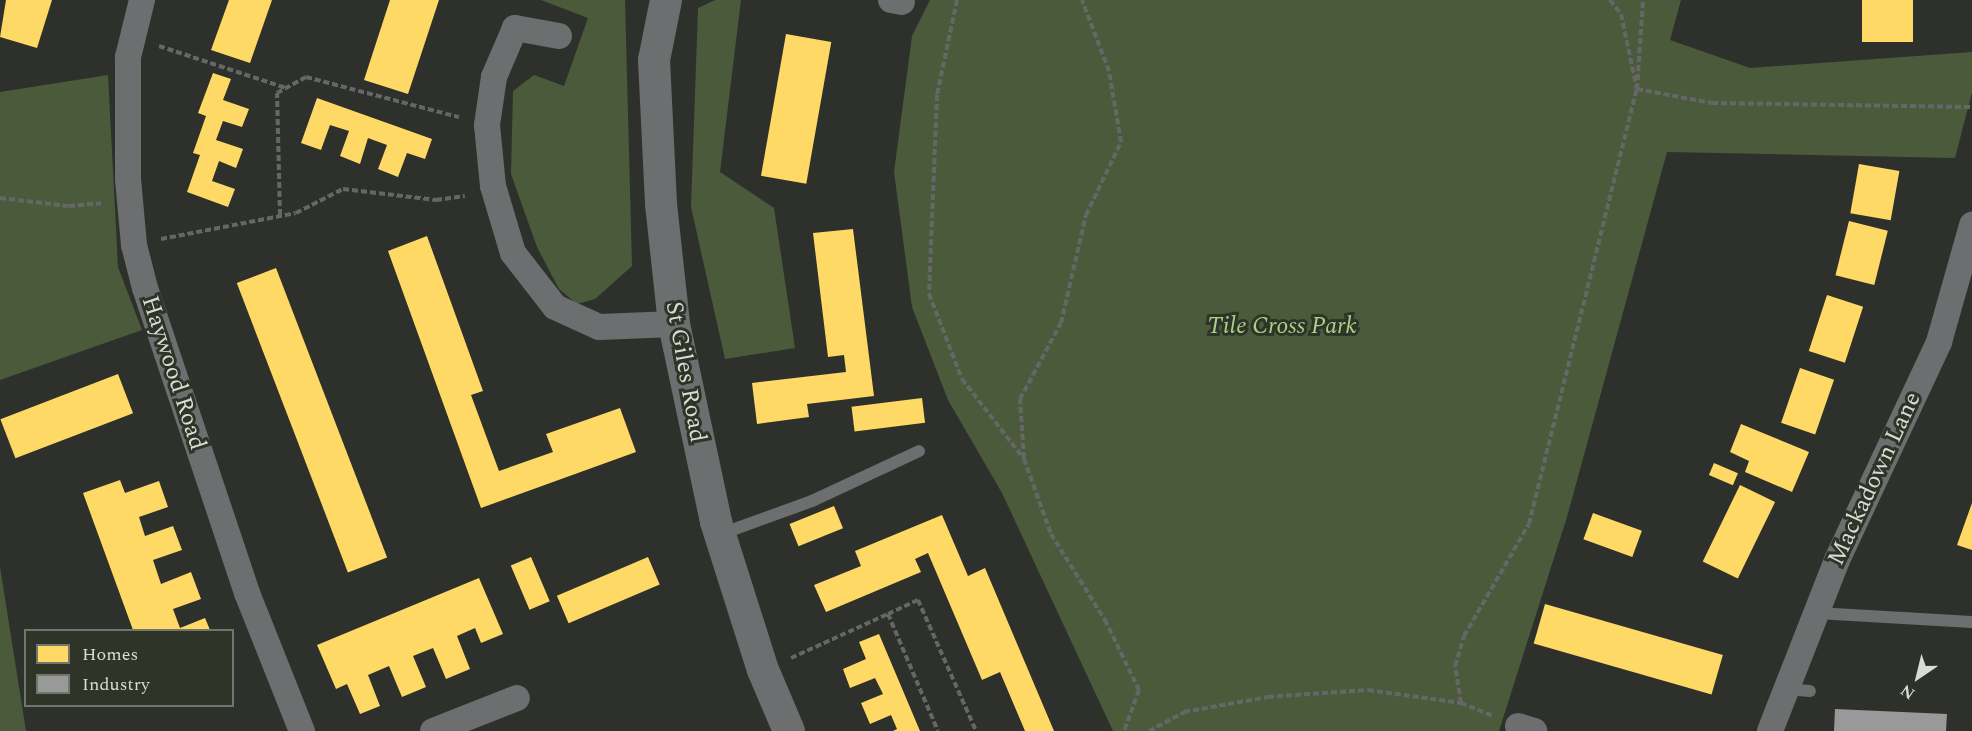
<!DOCTYPE html>
<html>
<head>
<meta charset="utf-8">
<style>
  body { margin:0 }
  #map { position:relative; width:1972px; height:731px; overflow:hidden; background:#2e312b; font-family:Spectral,serif }
  div>[style] { position:absolute }
  .green>* { inset:0; background:#4a5a3b }
  .homes>* { inset:0; background:#ffd966; transform-origin:0 0 }
  .industry>* { inset:0; background:#999 }
  .path>* { height:4px; margin-top:-2px; transform-origin:0; background:repeating-linear-gradient(90deg,#656766 0 6px,transparent 0 9px) }
  .service>* { height:12px; margin:-6px; padding:0 6px; transform-origin:6px; border-radius:6px; background:#6d6e6f }
  .minor>* { height:26px; margin:-13px; padding:0 13px; transform-origin:13px; border-radius:13px; background:#6d6e6f }
  .tertiary>* { height:32px; margin:-16px; padding:0 16px; transform-origin:16px; border-radius:16px; background:#6d6e6f }
  span { translate:-50% -50%; white-space:nowrap; text-align:center; line-height:1.15; -webkit-text-stroke:6px #2e3428; paint-order:stroke }
  .park-label { font-size:24px; color:#aad285; font-style:italic }
  .street-label { font-size:24px; color:#d8dcd5 }
  .legend { position:absolute; left:24px; top:629px; width:210px; height:78px; box-sizing:border-box; background:#2e3428; border:2px solid #72776d; margin:0; padding:8px 10px; list-style:none; font-size:18px; color:#d8dcd5 }
  .legend li { display:flex; align-items:center; gap:12px; height:30px }
  .legend b { width:30px; border:2px solid #72776d }
  .north { position:absolute; left:1888px; top:647px; width:60px; height:60px; -webkit-text-stroke:4px #2e3428; paint-order:stroke; rotate:215deg; font-size:16px; font-weight:700; line-height:24px; text-align:center; color:#d8dcd5 }
  .north::after { content:''; display:block; margin:auto; width:21px; height:27px; background:#d8dcd5; clip-path:polygon(50% 0,100% 100%,50% 72%,0 100%) }
</style>
</head>
<body>
<div id="map">
  <div class="green">
    <i style="clip-path:polygon(541px 0,625px 0,632px 266px,595px 299px,577px 304px,559px 289px,537px 247px,511px 174px,513px 91px,534px 75px,564px 86px,588px 18px)"></i>
    <i style="clip-path:polygon(715px 0,741px 0,720px 172px,774px 208px,795px 348px,725px 359px,691px 207px,698px 8px)"></i>
    <i style="clip-path:polygon(930px 0,1681px 0,1670px 40px,1750px 68px,1972px 52px,1972px 92px,1955px 158px,1667px 152px,1567px 517px,1499px 731px,1113px 731px,1002px 493px,948px 400px,912px 307px,894px 172px,912px 36px)"></i>
    <i style="clip-path:polygon(108px 75px,118px 267px,142px 330px,0 380px,0 92px)"></i>
    <i style="clip-path:polygon(0 567px,26px 731px,0 731px)"></i>
  </div>
  <div class="homes">
    <i style="clip-path:polygon(6px 0,52px 0,37px 48px,0 37px)"></i>
    <i style="clip-path:polygon(229px 0,272px 0,250px 63px,211px 50px)"></i>
    <i style="clip-path:polygon(390px 0,439px 0,408px 94px,364px 80px)"></i>
    <i style="left:1862px;top:0;width:51px;height:42px"></i>
    <i style="left:786px;top:34px;width:46px;height:144px;rotate:10deg"></i>
    <i style="clip-path:polygon(213px 73px,231px 79px,223px 100px,249px 109px,242px 127px,223px 121px,216px 140px,243px 149px,236px 168px,219px 161px,212px 181px,235px 189px,228px 207px,187px 192px,200px 155px,193px 153px,206px 116px,198px 113px)"></i>
    <i style="clip-path:polygon(317px 98px,432px 139px,425px 159px,407px 153px,398px 177px,378px 169px,387px 145px,368px 138px,360px 164px,340px 156px,349px 131px,330px 125px,321px 150px,301px 143px)"></i>
    <i style="left:1859px;top:164px;width:41px;height:50px;rotate:10deg"></i>
    <i style="left:1849px;top:221px;width:40px;height:56px;rotate:14deg"></i>
    <i style="clip-path:polygon(853px 229px,874px 396px,807px 404px,809px 417px,757px 424px,752px 383px,846px 372px,844px 355px,828px 357px,813px 233px)"></i>
    <i style="clip-path:polygon(427px 236px,483px 391px,471px 395px,499px 471px,553px 452px,546px 434px,620px 408px,636px 452px,481px 508px,388px 251px)"></i>
    <i style="left:276px;top:268px;width:310px;height:42px;rotate:69deg"></i>
    <i style="left:1827px;top:295px;width:38px;height:59px;rotate:18deg"></i>
    <i style="left:1800px;top:368px;width:36px;height:58px;rotate:19deg"></i>
    <i style="left:118px;top:374px;width:42px;height:126px;rotate:69deg"></i>
    <i style="left:922px;top:398px;width:25px;height:71px;rotate:83deg"></i>
    <i style="clip-path:polygon(1741px 424px,1809px 452px,1792px 492px,1745px 472px,1749px 461px,1730px 452px)"></i>
    <i style="left:1714px;top:463px;width:26px;height:13px;rotate:23deg"></i>
    <i style="clip-path:polygon(120px 480px,125px 493px,159px 481px,168px 507px,139px 517px,145px 536px,173px 526px,182px 550px,153px 560px,161px 584px,191px 572px,201px 599px,173px 609px,180px 628px,205px 618px,210px 630px,133px 630px,83px 493px)"></i>
    <i style="left:1740px;top:485px;width:39px;height:85px;rotate:26deg"></i>
    <i style="clip-path:polygon(1972px 503px,1972px 550px,1957px 545px)"></i>
    <i style="left:834px;top:506px;width:24px;height:48px;rotate:68deg"></i>
    <i style="left:1593px;top:513px;width:52px;height:28px;rotate:20deg"></i>
    <i style="clip-path:polygon(942px 515px,968px 576px,985px 568px,1054px 731px,1025px 731px,1000px 672px,982px 680px,928px 553px,915px 559px,921px 572px,826px 612px,814px 585px,861px 566px,855px 551px)"></i>
    <i style="left:531px;top:557px;width:48px;height:22px;rotate:67deg"></i>
    <i style="left:648px;top:557px;width:30px;height:99px;rotate:67deg"></i>
    <i style="clip-path:polygon(479px 578px,503px 634px,481px 643px,475px 628px,457px 636px,470px 669px,446px 679px,433px 648px,413px 656px,426px 687px,402px 697px,389px 666px,368px 675px,380px 706px,360px 714px,347px 684px,336px 689px,317px 645px)"></i>
    <i style="left:1545px;top:604px;width:185px;height:41px;rotate:16deg"></i>
    <i style="clip-path:polygon(879px 634px,920px 731px,893px 731px,897px 729px,891px 715px,870px 724px,861px 703px,883px 694px,875px 678px,850px 688px,843px 669px,866px 659px,859px 642px)"></i>
  </div>
  <div class="industry">
    <i style="clip-path:polygon(1835px 709px,1947px 714px,1946px 731px,1834px 731px)"></i>
  </div>
  <div class="path">
    <i style="left:957px;top:0;width:97px;rotate:101.9deg"></i>
    <i style="left:937px;top:95px;width:199px;rotate:92.3deg"></i>
    <i style="left:929px;top:294px;width:91px;rotate:68.8deg"></i>
    <i style="left:962px;top:379px;width:101px;rotate:52.2deg"></i>
    <i style="left:1024px;top:459px;width:80px;rotate:70.2deg"></i>
    <i style="left:1051px;top:534px;width:102px;rotate:57.9deg"></i>
    <i style="left:1105px;top:620px;width:78px;rotate:64.1deg"></i>
    <i style="left:1139px;top:690px;width:44px;rotate:110.1deg"></i>
    <i style="left:1610px;top:0;width:18px;rotate:52deg"></i>
    <i style="left:1621px;top:14px;width:77px;rotate:78deg"></i>
    <i style="left:1637px;top:89px;width:76px;rotate:10.6deg"></i>
    <i style="left:1712px;top:103px;width:260px;rotate:0.9deg"></i>
    <i style="left:159px;top:46px;width:134px;rotate:18.3deg"></i>
    <i style="left:0;top:198px;width:69px;rotate:6.6deg"></i>
    <i style="left:69px;top:206px;width:32px;rotate:-5deg"></i>
    <i style="left:280px;top:215px;width:122px;rotate:-91.4deg"></i>
    <i style="left:277px;top:93px;width:33px;rotate:-29deg"></i>
    <i style="left:306px;top:77px;width:158px;rotate:14.7deg"></i>
    <i style="left:161px;top:239px;width:137px;rotate:-10.9deg"></i>
    <i style="left:296px;top:213px;width:53px;rotate:-27.1deg"></i>
    <i style="left:343px;top:189px;width:94px;rotate:6.7deg"></i>
    <i style="left:436px;top:200px;width:29px;rotate:-8deg"></i>
    <i style="left:1024px;top:458px;width:59px;rotate:-93.9deg"></i>
    <i style="left:1020px;top:399px;width:86px;rotate:-61.7deg"></i>
    <i style="left:1061px;top:323px;width:111px;rotate:-77deg"></i>
    <i style="left:1086px;top:215px;width:81px;rotate:-64.4deg"></i>
    <i style="left:1121px;top:142px;width:72px;rotate:-99.6deg"></i>
    <i style="left:1109px;top:71px;width:76px;rotate:-110.8deg"></i>
    <i style="left:888px;top:614px;width:33px;rotate:-25deg"></i>
    <i style="left:918px;top:600px;width:143px;rotate:66.1deg"></i>
    <i style="left:791px;top:658px;width:107px;rotate:-24.4deg"></i>
    <i style="left:888px;top:614px;width:127px;rotate:66.9deg"></i>
    <i style="left:1461px;top:703px;width:35px;rotate:22deg"></i>
    <i style="left:1149px;top:731px;width:40px;rotate:-28deg"></i>
    <i style="left:1184px;top:712px;width:85px;rotate:-10.1deg"></i>
    <i style="left:1268px;top:697px;width:100px;rotate:-4deg"></i>
    <i style="left:1368px;top:690px;width:94px;rotate:8deg"></i>
    <i style="left:1461px;top:703px;width:37px;rotate:-99deg"></i>
    <i style="left:1455px;top:666px;width:31px;rotate:-73deg"></i>
    <i style="left:1464px;top:636px;width:129px;rotate:-59.9deg"></i>
    <i style="left:1529px;top:524px;width:448px;rotate:-76.1deg"></i>
    <i style="left:1637px;top:89px;width:89px;rotate:-86.1deg"></i>
  </div>
  <div class="service">
    <i style="left:721px;top:534px;width:97px;rotate:-19.9deg"></i>
    <i style="left:812px;top:501px;width:118px;rotate:-25deg"></i>
    <i style="left:1817px;top:613px;width:155px;rotate:3.3deg"></i>
    <i style="left:1786px;top:689px;width:24px;rotate:5deg"></i>
  </div>
  <div class="minor">
    <i style="left:142px;top:0;width:59px;rotate:103.8deg"></i>
    <i style="left:128px;top:57px;width:122px;rotate:90deg"></i>
    <i style="left:128px;top:179px;width:66px;rotate:84.8deg"></i>
    <i style="left:134px;top:245px;width:44px;rotate:75.7deg"></i>
    <i style="left:145px;top:288px;width:322px;rotate:71.5deg"></i>
    <i style="left:247px;top:593px;width:149px;rotate:68.3deg"></i>
    <i style="left:891px;top:0;width:11px;rotate:10deg"></i>
    <i style="left:559px;top:36px;width:45px;rotate:-169.7deg"></i>
    <i style="left:515px;top:28px;width:53px;rotate:113.2deg"></i>
    <i style="left:494px;top:77px;width:49px;rotate:98.3deg"></i>
    <i style="left:487px;top:125px;width:61px;rotate:84.4deg"></i>
    <i style="left:493px;top:186px;width:70px;rotate:73.4deg"></i>
    <i style="left:513px;top:253px;width:68px;rotate:52.1deg"></i>
    <i style="left:555px;top:307px;width:48px;rotate:24.4deg"></i>
    <i style="left:599px;top:327px;width:75px;rotate:-2.3deg"></i>
    <i style="left:1518px;top:726px;width:17px;rotate:17deg"></i>
    <i style="left:433px;top:731px;width:90px;rotate:-21.4deg"></i>
    <i style="left:1770px;top:731px;width:184px;rotate:-68.6deg"></i>
    <i style="left:1837px;top:560px;width:241px;rotate:-64.9deg"></i>
    <i style="left:1939px;top:342px;width:122px;rotate:-74.2deg"></i>
  </div>
  <div class="tertiary">
    <i style="left:666px;top:0;width:61px;rotate:101.3deg"></i>
    <i style="left:654px;top:60px;width:144px;rotate:87.2deg"></i>
    <i style="left:661px;top:204px;width:121px;rotate:83.8deg"></i>
    <i style="left:674px;top:324px;width:202px;rotate:78deg"></i>
    <i style="left:716px;top:522px;width:155px;rotate:72.4deg"></i>
    <i style="left:763px;top:670px;width:66px;rotate:66.9deg"></i>
  </div>
  <div class="park-label">
    <span style="left:1282px;top:327px">Tile Cross Park</span>
  </div>
  <div class="street-label">
    <span style="left:685px;top:372px;rotate:80deg">St Giles Road</span>
    <span style="left:173px;top:373px;rotate:72deg">Haywood Road</span>
    <span style="left:1875px;top:479px;rotate:-65deg">Mackadown Lane</span>
  </div>
  <ul class="legend">
  <li><b style="height:16px;background:#ffd966"></b>Homes</li>
  <li><b style="height:16px;background:#999"></b>Industry</li>
  </ul>
  <div class="north">N</div>
</div>
</body>
</html>
